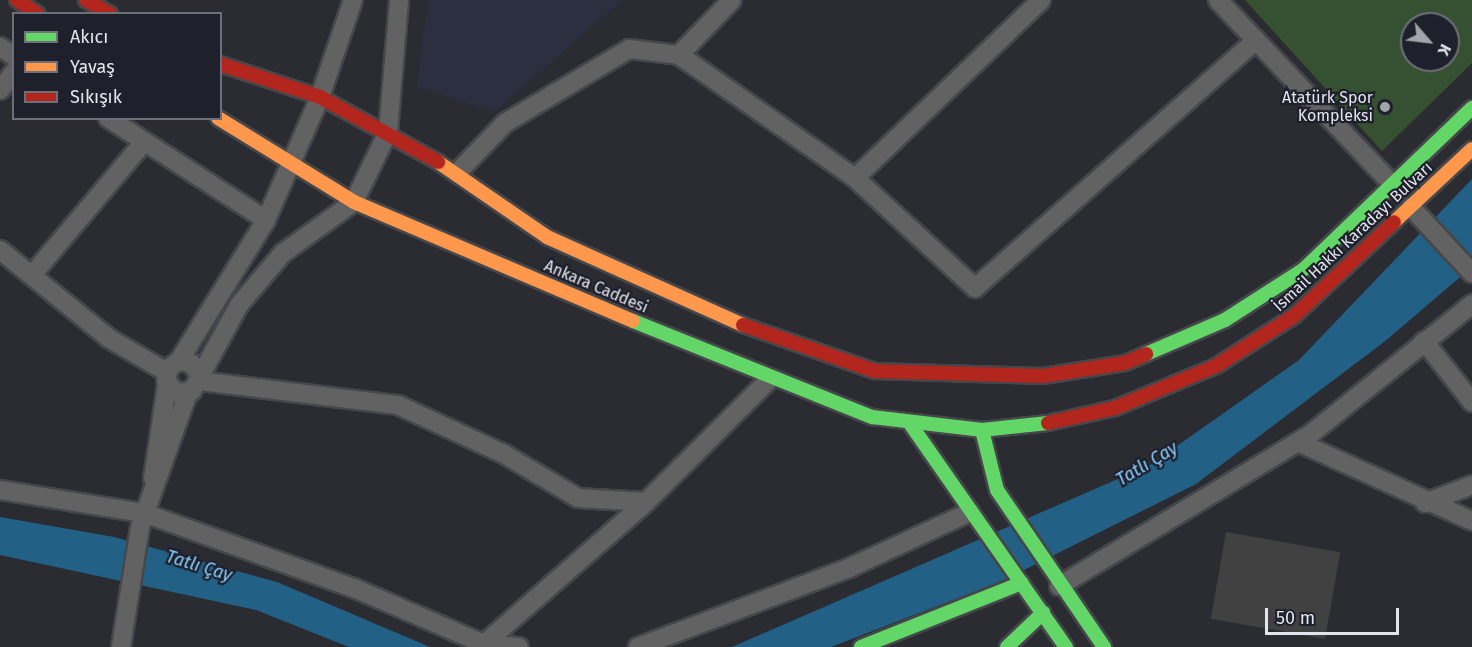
<!DOCTYPE html>
<html>
<head>
<meta charset="utf-8">
<style>
  body { margin:0 }
  #map { position:relative; width:1472px; height:647px; overflow:hidden; background:#2a2c32; font-family:"Fira Sans",sans-serif }
  div>[style] { position:absolute }
  .built>* { inset:0; background:#2c2f40 }
  .green>* { inset:0; background:#365132 }
  .water>* { inset:0; background:#226086 }
  .building>* { inset:0; background:#424142; transform-origin:0 0 }
  .roads { filter:drop-shadow(2px 0 #45474b) drop-shadow(-2px 0 #45474b) drop-shadow(0 2px #45474b) drop-shadow(0 -2px #45474b) }
  .street>* { height:18px; margin:-9px; padding:0 9px; transform-origin:9px; border-radius:9px; background:#626262 }
  .fast>* { height:14px; margin:-7px; padding:0 7px; transform-origin:7px; border-radius:7px; background:#63d668 }
  .slow>* { height:14px; margin:-7px; padding:0 7px; transform-origin:7px; border-radius:7px; background:#ff974d }
  .jam>* { height:14px; margin:-7px; padding:0 7px; transform-origin:7px; border-radius:7px; background:#b3261e }
  .dots>* { width:16px; height:16px; translate:-50% -50%; box-sizing:border-box; border:3px solid #1e202c; border-radius:50% }
  span { translate:-50% -50%; white-space:nowrap; text-align:center; line-height:1.15; -webkit-text-stroke:4.5px #1e202c; paint-order:stroke }
  .poi-label { font-size:16px; color:#e3e5ec }
  .right { translate:-100% -50%; text-align:right }
  .street-label { font-size:16px; color:#e3e5ec }
  .water-label { font-size:18px; color:#87cdfe; font-style:italic }
  .legend { position:absolute; left:12px; top:12px; width:210px; height:108px; box-sizing:border-box; background:#1e202c; border:2px solid #6d6f79; margin:0; padding:8px 10px; list-style:none; font-size:18px; color:#e3e5ec }
  .legend li { display:flex; align-items:center; gap:12px; height:30px }
  .legend b { width:30px; border:2px solid #6d6f79 }
  .north { position:absolute; left:1400px; top:12px; width:60px; height:60px; box-sizing:border-box; background:#1e202c; border:2px solid #6d6f79; border-radius:50%; rotate:118deg; font-size:16px; font-weight:700; line-height:24px; text-align:center; color:#e3e5ec }
  .north::after { content:''; display:block; margin:auto; width:21px; height:27px; background:#a2a4ab; clip-path:polygon(50% 0,100% 100%,50% 72%,0 100%) }
  .scale { position:absolute; left:1265px; top:608px; width:134px; height:27px; box-sizing:border-box; border:3px solid #e3e5ec; border-top:0; padding-left:8px; font-size:18px; line-height:21px; white-space:nowrap; color:#e3e5ec; -webkit-text-stroke:4px #1e202c; paint-order:stroke }
</style>
</head>
<body>
<div id="map">
  <div class="built">
    <i style="clip-path:polygon(428px 0,622px 0,494px 112px,417px 87px)"></i>
  </div>
  <div class="green">
    <i style="clip-path:polygon(evenodd,1245px 0,1472px 0,1472px 63px,1382px 151px,1245px 0,1412px 24px,1448px 24px,1448px 60px,1412px 60px,1412px 24px)"></i>
  </div>
  <div class="water">
    <i style="clip-path:polygon(1472px 179px,1472px 267px,1384px 342px,1196px 484px,1002px 581px,831px 647px,732px 647px,1150px 465px,1299px 360px)"></i>
    <i style="clip-path:polygon(0 517px,114px 537px,277px 582px,430px 647px,349px 647px,256px 610px,0 555px)"></i>
  </div>
  <div class="building">
    <i style="left:1226px;top:532px;width:116px;height:88px;rotate:10deg"></i>
  </div>
  <div class="roads">
    <div class="street">
      <i style="left:1218px;top:0;width:253px;rotate:46.6deg"></i>
      <i style="left:0;top:47px;width:17px;rotate:33deg"></i>
      <i style="left:679px;top:55px;width:76px;rotate:-46.1deg"></i>
      <i style="left:0;top:90px;width:23px;rotate:-52deg"></i>
      <i style="left:108px;top:118px;width:188px;rotate:32.8deg"></i>
      <i style="left:457px;top:173px;width:69px;rotate:-46.2deg"></i>
      <i style="left:505px;top:123px;width:144px;rotate:-30.8deg"></i>
      <i style="left:629px;top:49px;width:50px;rotate:6.8deg"></i>
      <i style="left:679px;top:55px;width:215px;rotate:34.9deg"></i>
      <i style="left:855px;top:178px;width:163px;rotate:42.5deg"></i>
      <i style="left:975px;top:288px;width:375px;rotate:-41.4deg"></i>
      <i style="left:855px;top:178px;width:257px;rotate:-43.7deg"></i>
      <i style="left:1411px;top:207px;width:90px;rotate:47.3deg"></i>
      <i style="left:0;top:250px;width:141px;rotate:39deg"></i>
      <i style="left:110px;top:339px;width:66px;rotate:30.1deg"></i>
      <i style="left:32px;top:275px;width:174px;rotate:-49.9deg"></i>
      <i style="left:1424px;top:341px;width:78px;rotate:51.8deg"></i>
      <i style="left:179px;top:361px;width:166px;rotate:-58.3deg"></i>
      <i style="left:266px;top:220px;width:134px;rotate:-66.3deg"></i>
      <i style="left:320px;top:97px;width:102px;rotate:-71.2deg"></i>
      <i style="left:198px;top:373px;width:12px;rotate:-125deg"></i>
      <i style="left:191px;top:363px;width:12px;rotate:-171deg"></i>
      <i style="left:179px;top:361px;width:12px;rotate:145deg"></i>
      <i style="left:169px;top:368px;width:12px;rotate:104deg"></i>
      <i style="left:166px;top:380px;width:16px;rotate:52deg"></i>
      <i style="left:176px;top:393px;width:16px;rotate:-7deg"></i>
      <i style="left:192px;top:391px;width:98px;rotate:-61.3deg"></i>
      <i style="left:239px;top:305px;width:68px;rotate:-49.8deg"></i>
      <i style="left:283px;top:253px;width:87px;rotate:-35.7deg"></i>
      <i style="left:354px;top:202px;width:78px;rotate:-64.1deg"></i>
      <i style="left:388px;top:132px;width:132px;rotate:-85.2deg"></i>
      <i style="left:199px;top:381px;width:200px;rotate:6.9deg"></i>
      <i style="left:398px;top:405px;width:117px;rotate:24.8deg"></i>
      <i style="left:504px;top:454px;width:86px;rotate:30.7deg"></i>
      <i style="left:578px;top:498px;width:68px;rotate:3.4deg"></i>
      <i style="left:1298px;top:442px;width:191px;rotate:24.4deg"></i>
      <i style="left:153px;top:479px;width:96px;rotate:-81.6deg"></i>
      <i style="left:0;top:490px;width:146px;rotate:9.1deg"></i>
      <i style="left:144px;top:513px;width:223px;rotate:19.7deg"></i>
      <i style="left:354px;top:588px;width:142px;rotate:23.3deg"></i>
      <i style="left:484px;top:644px;width:35px;rotate:5deg"></i>
      <i style="left:1425px;top:503px;width:50px;rotate:-21deg"></i>
      <i style="left:1059px;top:586px;width:291px;rotate:-31.1deg"></i>
      <i style="left:1308px;top:436px;width:211px;rotate:-38.8deg"></i>
      <i style="left:484px;top:644px;width:215px;rotate:-41.2deg"></i>
      <i style="left:646px;top:502px;width:175px;rotate:-44.8deg"></i>
      <i style="left:121px;top:647px;width:121px;rotate:-81deg"></i>
      <i style="left:140px;top:527px;width:142px;rotate:-70.3deg"></i>
      <i style="left:638px;top:647px;width:225px;rotate:-20.5deg"></i>
      <i style="left:849px;top:568px;width:133px;rotate:-24.8deg"></i>
    </div>
    <div class="fast">
      <i style="left:633px;top:321px;width:258px;rotate:21.9deg"></i>
      <i style="left:872px;top:417px;width:111px;rotate:6.7deg"></i>
      <i style="left:982px;top:430px;width:66px;rotate:-6.1deg"></i>
      <i style="left:1146px;top:354px;width:86px;rotate:-23.3deg"></i>
      <i style="left:1225px;top:320px;width:94px;rotate:-32.8deg"></i>
      <i style="left:1304px;top:269px;width:233px;rotate:-43.8deg"></i>
      <i style="left:911px;top:425px;width:271px;rotate:55.1deg"></i>
      <i style="left:982px;top:430px;width:62px;rotate:76deg"></i>
      <i style="left:997px;top:490px;width:190px;rotate:55.7deg"></i>
      <i style="left:861px;top:647px;width:173px;rotate:-21.7deg"></i>
      <i style="left:1007px;top:647px;width:50px;rotate:-43.4deg"></i>
    </div>
    <div class="slow">
      <i style="left:218px;top:118px;width:160px;rotate:31.7deg"></i>
      <i style="left:354px;top:202px;width:303px;rotate:23.1deg"></i>
      <i style="left:438px;top:162px;width:132px;rotate:34.5deg"></i>
      <i style="left:547px;top:237px;width:215px;rotate:24.2deg"></i>
      <i style="left:1394px;top:222px;width:107px;rotate:-43.1deg"></i>
    </div>
    <div class="jam">
      <i style="left:17px;top:0;width:25px;rotate:34deg"></i>
      <i style="left:86px;top:0;width:28px;rotate:30deg"></i>
      <i style="left:220px;top:64px;width:105px;rotate:18.3deg"></i>
      <i style="left:320px;top:97px;width:135px;rotate:28.8deg"></i>
      <i style="left:743px;top:325px;width:139px;rotate:19.3deg"></i>
      <i style="left:874px;top:371px;width:169px;rotate:1.7deg"></i>
      <i style="left:1043px;top:376px;width:83px;rotate:-9deg"></i>
      <i style="left:1125px;top:363px;width:23px;rotate:-23deg"></i>
      <i style="left:1048px;top:423px;width:69px;rotate:-12.6deg"></i>
      <i style="left:1115px;top:408px;width:109px;rotate:-22.6deg"></i>
      <i style="left:1216px;top:366px;width:93px;rotate:-32.7deg"></i>
      <i style="left:1294px;top:316px;width:137px;rotate:-43.2deg"></i>
    </div>
  </div>
  <div class="dots">
    <i style="left:1385px;top:107px;background:#a2a4ab"></i>
  </div>
  <div class="poi-label">
    <span class="right" style="left:1373px;top:107px">Atatürk Spor<br>Kompleksi</span>
  </div>
  <div class="street-label">
    <span style="left:1353px;top:237px;rotate:-43deg">İsmail Hakkı Karadayı Bulvarı</span>
    <span style="left:596px;top:287px;rotate:23deg">Ankara Caddesi</span>
  </div>
  <div class="water-label">
    <span style="left:1147px;top:464px;rotate:-31deg">Tatlı Çay</span>
    <span style="left:199px;top:566px;rotate:17deg">Tatlı Çay</span>
  </div>
  <ul class="legend">
  <li><b style="height:8px;background:#63d668"></b>Akıcı</li>
  <li><b style="height:8px;background:#ff974d"></b>Yavaş</li>
  <li><b style="height:8px;background:#b3261e"></b>Sıkışık</li>
  </ul>
  <div class="north">K</div>
  <div class="scale">50 m</div>
</div>
</body>
</html>
